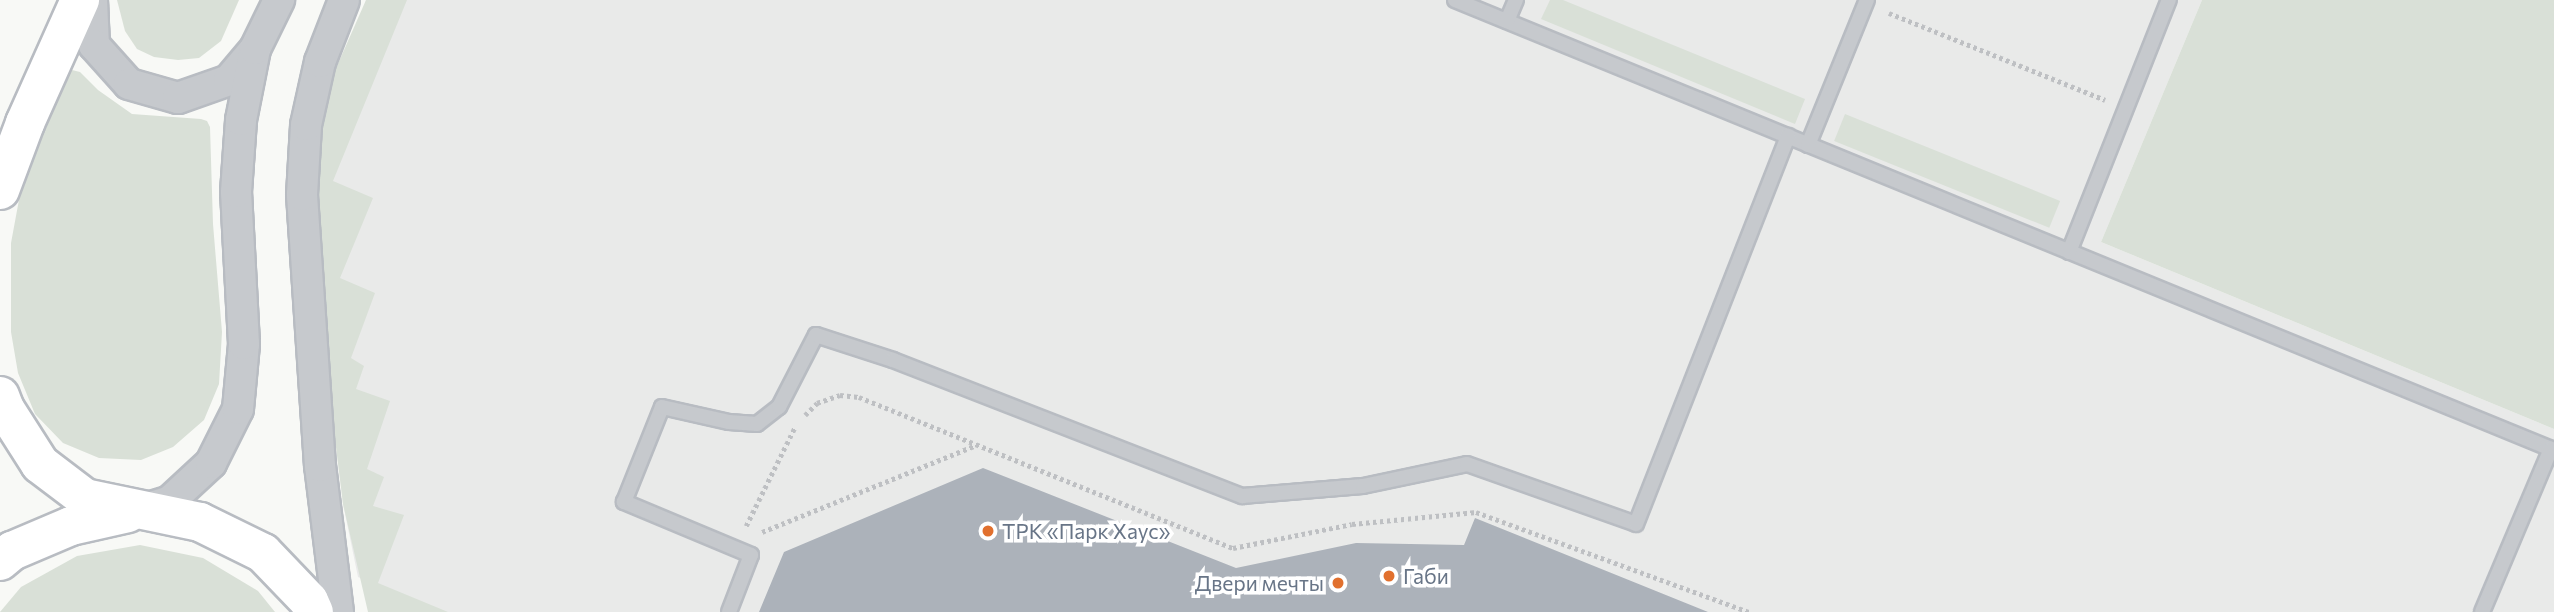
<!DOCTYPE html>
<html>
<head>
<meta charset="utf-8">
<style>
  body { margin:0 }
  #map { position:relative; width:2554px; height:612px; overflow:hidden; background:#f8f9f6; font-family:Commissioner,sans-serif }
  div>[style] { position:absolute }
  .built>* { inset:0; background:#e9eae9 }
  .green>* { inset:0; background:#d9e0d7; transform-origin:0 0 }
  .building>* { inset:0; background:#acb2ba }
  .path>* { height:4.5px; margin-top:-2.25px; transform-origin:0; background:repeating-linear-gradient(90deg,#bec0c3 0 3.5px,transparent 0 7px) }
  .roads { filter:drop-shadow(2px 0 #b8bcc2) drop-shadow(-2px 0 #b8bcc2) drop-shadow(0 2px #b8bcc2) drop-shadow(0 -2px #b8bcc2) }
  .lane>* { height:14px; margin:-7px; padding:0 7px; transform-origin:7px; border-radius:7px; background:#c6c9cd }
  .street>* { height:30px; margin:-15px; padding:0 15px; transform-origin:15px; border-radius:15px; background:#c6c9cd }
  .secondary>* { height:38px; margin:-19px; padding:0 19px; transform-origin:19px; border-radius:19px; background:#fff }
  .dots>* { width:19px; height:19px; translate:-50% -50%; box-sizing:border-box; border:4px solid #fff; border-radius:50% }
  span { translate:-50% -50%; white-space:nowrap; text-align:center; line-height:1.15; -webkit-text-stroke:7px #fff; paint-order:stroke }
  .poi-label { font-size:21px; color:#687587 }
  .left { translate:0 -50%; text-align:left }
  .right { translate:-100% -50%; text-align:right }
</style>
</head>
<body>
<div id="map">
  <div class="built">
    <i style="clip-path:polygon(366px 0,2202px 0,2101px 242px,2554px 429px,2554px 612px,431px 612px,358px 577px,343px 504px,318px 187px)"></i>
  </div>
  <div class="green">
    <i style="clip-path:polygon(117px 0,239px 0,221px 41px,199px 58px,178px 60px,154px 57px,137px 49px,125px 31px)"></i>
    <i style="clip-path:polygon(366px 0,407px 0,333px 181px,373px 198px,340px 278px,375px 293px,351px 358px,364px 366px,356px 389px,390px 401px,367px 469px,384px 477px,373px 506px,404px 515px,378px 583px,448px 612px,368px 612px,343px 504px,324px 351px,318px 187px,326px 91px)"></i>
    <i style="clip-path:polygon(1550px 0,1563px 0,1805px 99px,1795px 124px,1541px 19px)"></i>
    <i style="clip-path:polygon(2202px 0,2554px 0,2554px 429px,2101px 242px)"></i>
    <i style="clip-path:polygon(68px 69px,80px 72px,98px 90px,132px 114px,201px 119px,207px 121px,210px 127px,213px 224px,222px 332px,219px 384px,204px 420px,173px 447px,141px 460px,99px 458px,63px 443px,35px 414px,18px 373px,11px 332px,11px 243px,23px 178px)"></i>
    <i style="left:1845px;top:114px;width:232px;height:29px;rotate:22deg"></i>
    <i style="clip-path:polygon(140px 545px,203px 558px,258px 591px,275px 612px,0 612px,21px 587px,77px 556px)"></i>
  </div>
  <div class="building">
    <i style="clip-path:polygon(983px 468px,1236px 568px,1356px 543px,1464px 545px,1475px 518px,1708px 612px,759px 612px,784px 552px)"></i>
  </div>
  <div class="path">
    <i style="left:1889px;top:13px;width:233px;rotate:21.9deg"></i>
    <i style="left:805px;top:415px;width:17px;rotate:-45deg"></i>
    <i style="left:817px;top:403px;width:24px;rotate:-19deg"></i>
    <i style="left:840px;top:395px;width:19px;rotate:6deg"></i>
    <i style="left:859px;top:397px;width:403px;rotate:22deg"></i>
    <i style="left:1233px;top:548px;width:121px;rotate:-11.4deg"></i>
    <i style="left:1352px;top:524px;width:125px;rotate:-5.5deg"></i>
    <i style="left:1476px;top:512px;width:291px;rotate:20.1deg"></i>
    <i style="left:746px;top:526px;width:110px;rotate:-63.7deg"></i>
    <i style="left:762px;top:532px;width:229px;rotate:-22.1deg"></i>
  </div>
  <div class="roads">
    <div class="lane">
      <i style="left:1455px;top:0;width:1188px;rotate:22.27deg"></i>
      <i style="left:1507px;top:21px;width:23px;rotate:-67deg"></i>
      <i style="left:1808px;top:145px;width:157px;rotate:-67.9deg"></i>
      <i style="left:2069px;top:252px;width:271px;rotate:-68.4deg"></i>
      <i style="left:729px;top:612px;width:61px;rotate:-68.9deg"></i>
      <i style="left:751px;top:555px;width:138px;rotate:-157.3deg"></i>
      <i style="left:624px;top:502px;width:102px;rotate:-68.2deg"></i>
      <i style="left:662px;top:407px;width:69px;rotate:12.6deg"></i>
      <i style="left:729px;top:422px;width:28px;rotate:4deg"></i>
      <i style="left:757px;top:424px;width:28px;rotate:-38deg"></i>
      <i style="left:779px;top:407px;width:81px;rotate:-62.8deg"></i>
      <i style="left:816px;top:335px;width:81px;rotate:18deg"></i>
      <i style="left:893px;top:360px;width:375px;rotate:21.3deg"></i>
      <i style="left:1242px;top:496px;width:121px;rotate:-4.7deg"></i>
      <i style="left:1363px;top:486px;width:106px;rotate:-11.9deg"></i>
      <i style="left:1467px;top:464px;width:179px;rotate:19.5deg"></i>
      <i style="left:1636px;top:524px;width:417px;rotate:-68.6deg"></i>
      <i style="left:2482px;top:612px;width:177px;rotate:-67.1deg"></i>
    </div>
    <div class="street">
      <i style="left:92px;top:0;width:45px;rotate:87.5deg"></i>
      <i style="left:94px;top:45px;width:52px;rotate:48.1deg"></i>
      <i style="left:129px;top:84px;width:51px;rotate:15.9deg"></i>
      <i style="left:178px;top:98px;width:54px;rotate:-19.4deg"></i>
      <i style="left:229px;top:80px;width:40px;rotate:-50deg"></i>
      <i style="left:138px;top:511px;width:34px;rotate:-17deg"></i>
      <i style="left:170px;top:501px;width:56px;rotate:-42.8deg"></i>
      <i style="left:211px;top:463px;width:60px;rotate:-63.4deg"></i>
      <i style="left:238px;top:409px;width:65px;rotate:-84.7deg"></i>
      <i style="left:244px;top:344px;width:152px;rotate:-93deg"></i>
      <i style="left:236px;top:192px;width:72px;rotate:-86deg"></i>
      <i style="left:241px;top:120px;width:72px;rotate:-78.8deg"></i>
      <i style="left:255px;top:49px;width:55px;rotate:-63.9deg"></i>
      <i style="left:338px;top:612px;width:147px;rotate:-97deg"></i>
      <i style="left:320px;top:466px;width:272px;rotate:-93.8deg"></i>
      <i style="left:302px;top:195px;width:70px;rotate:-86.7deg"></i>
      <i style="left:306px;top:125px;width:65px;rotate:-77.5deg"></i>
      <i style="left:320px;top:62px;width:66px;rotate:-68.8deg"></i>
    </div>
    <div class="secondary">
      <i style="left:0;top:190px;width:72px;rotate:-69.5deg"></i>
      <i style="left:25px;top:123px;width:135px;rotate:-65.9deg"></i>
      <i style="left:0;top:396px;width:14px;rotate:69deg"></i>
      <i style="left:5px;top:409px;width:65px;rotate:57.5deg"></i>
      <i style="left:40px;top:464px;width:56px;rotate:37.1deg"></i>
      <i style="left:85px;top:498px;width:117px;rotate:11.8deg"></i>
      <i style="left:200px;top:522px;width:70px;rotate:26.2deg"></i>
      <i style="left:263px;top:553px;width:66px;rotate:46.2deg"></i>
      <i style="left:309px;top:601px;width:12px;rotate:66deg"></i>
      <i style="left:0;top:561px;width:16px;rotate:-40deg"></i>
      <i style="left:12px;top:551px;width:64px;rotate:-23deg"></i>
      <i style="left:71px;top:526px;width:58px;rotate:-12.8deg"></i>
    </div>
  </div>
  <div class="dots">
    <i style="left:988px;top:531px;background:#e1702e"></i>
    <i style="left:1389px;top:576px;background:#e1702e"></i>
    <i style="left:1338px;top:583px;background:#e1702e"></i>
  </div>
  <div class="poi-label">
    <span class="left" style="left:1002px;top:531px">ТРК «Парк Хаус»</span>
    <span class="left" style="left:1403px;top:576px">Габи</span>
    <span class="right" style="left:1324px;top:583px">Двери мечты</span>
  </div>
</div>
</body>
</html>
